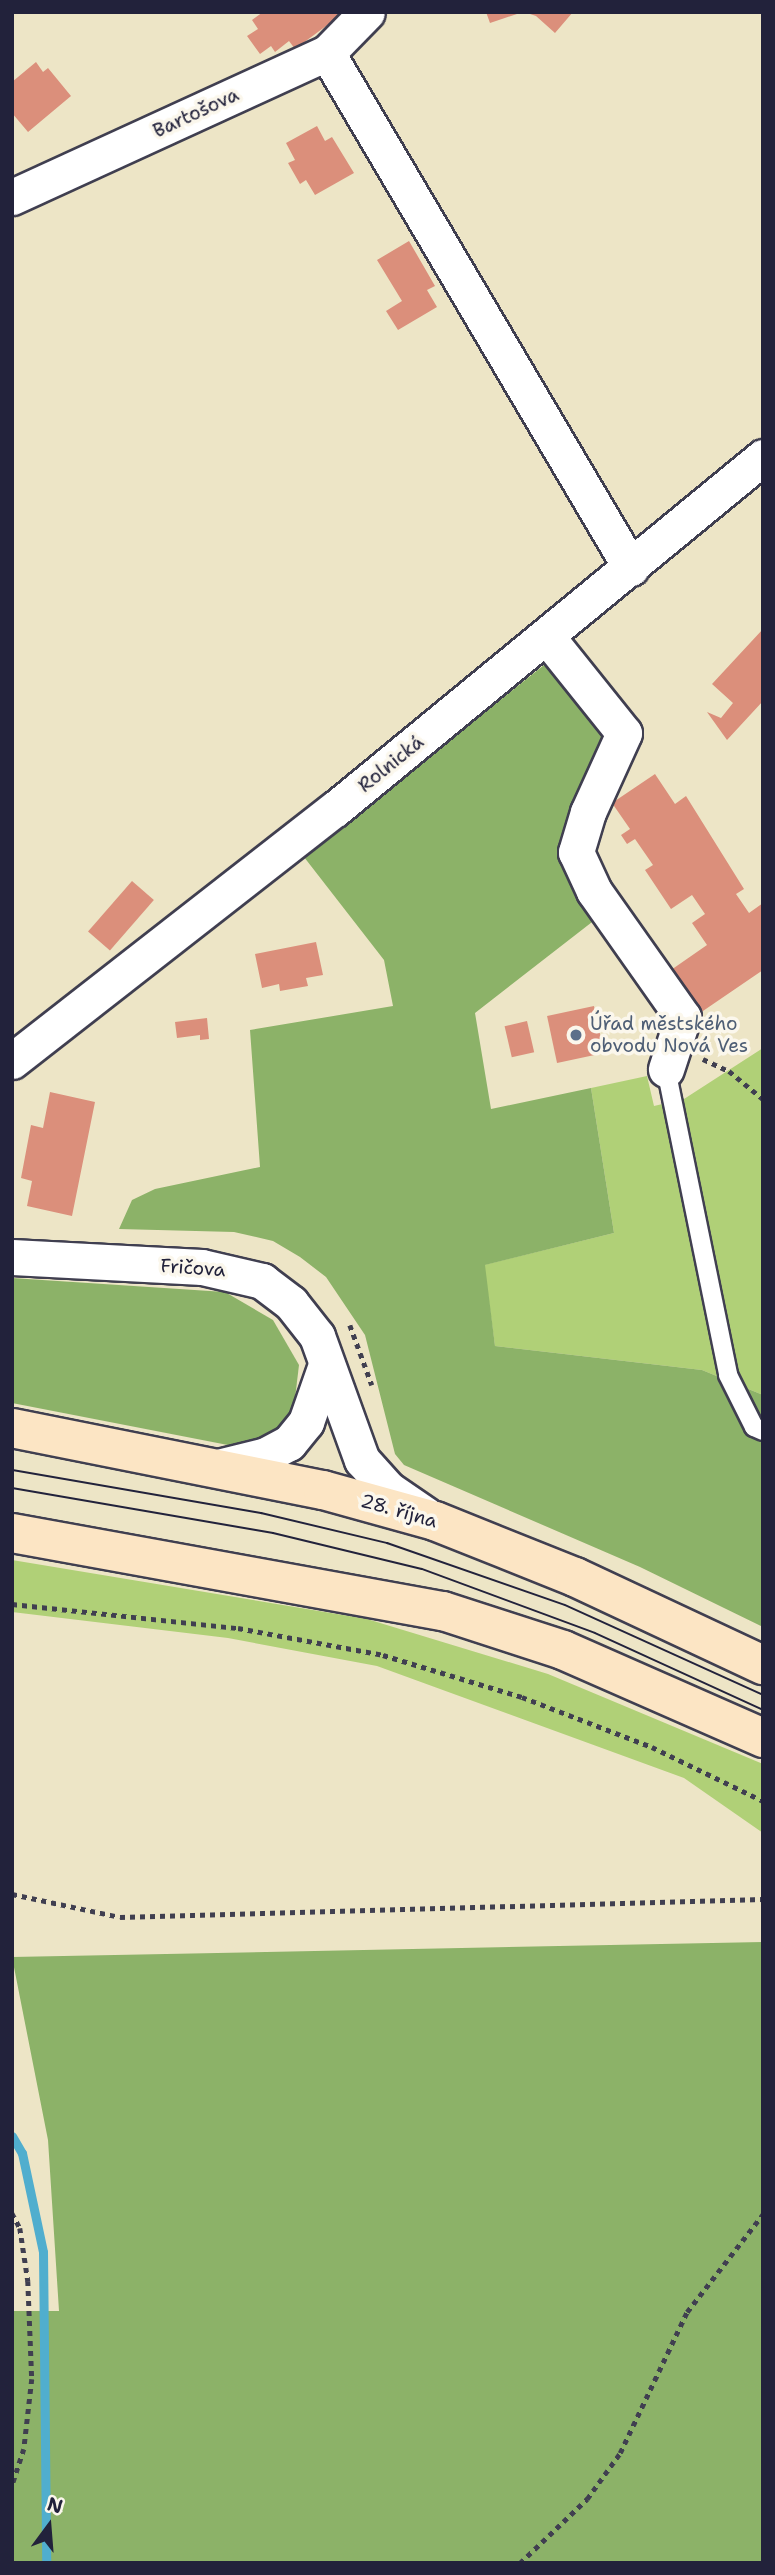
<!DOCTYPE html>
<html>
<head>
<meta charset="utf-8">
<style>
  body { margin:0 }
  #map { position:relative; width:775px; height:2575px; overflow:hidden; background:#ede5c6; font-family:"Shantell Sans",sans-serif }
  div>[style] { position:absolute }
  .green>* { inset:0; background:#b0d077 }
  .forest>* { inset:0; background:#8cb268 }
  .stream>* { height:9px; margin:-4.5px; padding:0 4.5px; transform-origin:4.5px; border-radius:4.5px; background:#50aece }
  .building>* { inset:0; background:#db8f7b; transform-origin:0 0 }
  .path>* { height:4.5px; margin-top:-2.25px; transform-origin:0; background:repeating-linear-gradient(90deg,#403f50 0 5px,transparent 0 10px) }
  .roads { filter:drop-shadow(2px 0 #403f50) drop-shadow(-2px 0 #403f50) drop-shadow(0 2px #403f50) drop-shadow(0 -2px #403f50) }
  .lane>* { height:18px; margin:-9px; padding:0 9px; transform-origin:9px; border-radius:9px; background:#fff }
  .street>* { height:35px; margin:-17.5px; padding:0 17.5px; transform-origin:17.5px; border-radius:17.5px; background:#fff }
  .secondary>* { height:38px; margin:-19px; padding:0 19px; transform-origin:19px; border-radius:19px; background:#fce5c4 }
  .tram>* { height:2px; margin:-1px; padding:0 1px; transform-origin:1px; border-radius:1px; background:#22223b }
  .dots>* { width:19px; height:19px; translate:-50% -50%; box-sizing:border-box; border:4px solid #fbf7ec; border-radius:50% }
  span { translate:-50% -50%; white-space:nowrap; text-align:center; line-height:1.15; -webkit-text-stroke:7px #fbf7ec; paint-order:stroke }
  .street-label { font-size:19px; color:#22223b }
  .service-label { font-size:19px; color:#4e5e75 }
  .left { translate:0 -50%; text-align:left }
  .frame { position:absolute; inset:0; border:14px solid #22223b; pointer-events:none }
  .north { position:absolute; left:14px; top:2491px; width:70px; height:70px; -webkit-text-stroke:5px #fbf7ec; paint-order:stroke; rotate:16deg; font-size:19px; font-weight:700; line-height:28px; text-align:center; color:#22223b }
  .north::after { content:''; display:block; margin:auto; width:24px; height:32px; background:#22223b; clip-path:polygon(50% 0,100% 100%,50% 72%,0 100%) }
</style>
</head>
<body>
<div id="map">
  <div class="green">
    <i style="clip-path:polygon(763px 1048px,763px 1395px,702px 1370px,495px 1346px,484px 1265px,614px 1233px,591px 1088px,647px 1076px,654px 1106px,684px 1099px)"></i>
    <i style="clip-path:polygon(12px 1560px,367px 1619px,548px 1674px,763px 1764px,763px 1833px,684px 1778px,377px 1666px,228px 1638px,12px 1612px)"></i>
  </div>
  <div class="forest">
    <i style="clip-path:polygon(544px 665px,607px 736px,574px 824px,614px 905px,475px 1013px,491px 1109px,591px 1088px,614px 1233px,485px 1265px,495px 1346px,702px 1370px,763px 1395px,763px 1627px,640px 1567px,404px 1465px,395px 1454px,365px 1335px,326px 1277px,300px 1257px,273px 1241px,234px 1232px,119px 1229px,132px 1200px,155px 1189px,260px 1167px,250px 1030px,393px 1006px,384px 960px,304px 857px)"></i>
    <i style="clip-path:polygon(12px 1278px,225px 1292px,273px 1320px,299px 1365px,293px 1415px,266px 1439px,233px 1446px,12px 1403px)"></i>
    <i style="clip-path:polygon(763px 1942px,763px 2563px,12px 2563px,12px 2311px,59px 2311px,48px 2140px,12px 1957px)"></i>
  </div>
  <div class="stream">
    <i style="left:12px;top:2136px;width:20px;rotate:60deg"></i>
    <i style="left:22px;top:2153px;width:101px;rotate:78deg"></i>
    <i style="left:43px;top:2252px;width:311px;rotate:89.4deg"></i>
  </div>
  <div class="building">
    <i style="clip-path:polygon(263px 12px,345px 12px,295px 49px,289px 41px,275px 52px,271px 46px,260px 54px,247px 36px,258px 29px,252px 20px)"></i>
    <i style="clip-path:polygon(486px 12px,520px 12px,520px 13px,490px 23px)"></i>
    <i style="clip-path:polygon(524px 12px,573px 12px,555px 33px,536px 16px)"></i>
    <i style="clip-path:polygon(36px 62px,43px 72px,48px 68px,71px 96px,28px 132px,12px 113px,12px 82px)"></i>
    <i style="clip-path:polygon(317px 126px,325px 141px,332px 137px,354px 173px,315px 195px,306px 180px,300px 184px,288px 163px,295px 160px,286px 143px)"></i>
    <i style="clip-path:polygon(409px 241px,435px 286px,427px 290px,437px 307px,398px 330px,386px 311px,402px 301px,377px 260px)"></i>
    <i style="clip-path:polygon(763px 629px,763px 701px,727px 740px,707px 712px,721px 718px,733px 703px,712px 684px)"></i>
    <i style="clip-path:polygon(655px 774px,675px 804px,686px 796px,744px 889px,736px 894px,749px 913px,763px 903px,763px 970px,700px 1013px,671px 970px,707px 945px,692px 923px,705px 914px,692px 895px,671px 909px,645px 870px,653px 865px,635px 839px,627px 844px,621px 835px,630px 829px,612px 803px)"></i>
    <i style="left:132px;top:881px;width:29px;height:67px;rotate:41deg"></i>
    <i style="clip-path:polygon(316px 942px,323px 975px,306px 978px,308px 986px,280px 991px,279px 984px,262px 988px,255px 954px)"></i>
    <i style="left:594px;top:1006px;width:48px;height:48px;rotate:78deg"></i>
    <i style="clip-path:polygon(207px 1018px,209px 1039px,200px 1040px,200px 1035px,177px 1038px,175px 1022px)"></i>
    <i style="left:527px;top:1021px;width:32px;height:23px;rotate:77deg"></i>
    <i style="clip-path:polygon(50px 1092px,95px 1102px,72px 1216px,27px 1206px,32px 1181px,21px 1178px,31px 1125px,43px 1128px)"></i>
  </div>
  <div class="path">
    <i style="left:703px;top:1059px;width:29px;rotate:25deg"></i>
    <i style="left:729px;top:1071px;width:44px;rotate:39.5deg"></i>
    <i style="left:350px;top:1325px;width:64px;rotate:69.9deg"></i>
    <i style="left:12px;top:1604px;width:227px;rotate:6.1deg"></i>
    <i style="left:238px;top:1628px;width:147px;rotate:10.5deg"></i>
    <i style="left:383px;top:1655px;width:145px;rotate:16.8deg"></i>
    <i style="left:522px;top:1697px;width:139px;rotate:21deg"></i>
    <i style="left:652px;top:1747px;width:123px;rotate:25.9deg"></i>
    <i style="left:12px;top:1894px;width:110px;rotate:12deg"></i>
    <i style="left:120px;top:1917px;width:643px;rotate:-1.6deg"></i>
    <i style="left:12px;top:2213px;width:17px;rotate:62deg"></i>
    <i style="left:20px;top:2228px;width:54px;rotate:81.4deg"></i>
    <i style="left:28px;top:2281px;width:98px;rotate:87.7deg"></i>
    <i style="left:32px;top:2379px;width:70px;rotate:96.5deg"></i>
    <i style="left:24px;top:2449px;width:40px;rotate:108deg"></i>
    <i style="left:520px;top:2563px;width:93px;rotate:-43.7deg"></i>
    <i style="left:587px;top:2499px;width:57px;rotate:-54.3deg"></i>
    <i style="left:620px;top:2453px;width:156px;rotate:-64.6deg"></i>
    <i style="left:687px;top:2312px;width:124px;rotate:-52.2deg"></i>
  </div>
  <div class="roads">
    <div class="lane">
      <i style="left:666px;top:1069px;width:312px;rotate:78.5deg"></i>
      <i style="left:728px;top:1375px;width:58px;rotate:63.4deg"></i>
      <i style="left:754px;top:1427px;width:10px;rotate:24deg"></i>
    </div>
    <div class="street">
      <i style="left:327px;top:53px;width:598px;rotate:59.45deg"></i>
      <i style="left:12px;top:197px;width:346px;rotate:-24.6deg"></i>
      <i style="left:327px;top:53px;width:57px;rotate:-45.7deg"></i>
      <i style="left:547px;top:637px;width:123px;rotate:51.3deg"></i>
      <i style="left:624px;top:733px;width:87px;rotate:114.5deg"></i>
      <i style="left:588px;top:812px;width:42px;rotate:106.7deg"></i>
      <i style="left:576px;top:852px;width:43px;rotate:65.2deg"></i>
      <i style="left:594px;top:891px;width:154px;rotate:54.8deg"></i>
      <i style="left:683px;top:1017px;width:55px;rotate:108.1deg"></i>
      <i style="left:12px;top:1061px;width:410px;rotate:-38deg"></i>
      <i style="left:335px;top:809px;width:554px;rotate:-39.43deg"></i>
      <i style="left:12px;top:1257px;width:190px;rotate:3deg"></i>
      <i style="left:202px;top:1267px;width:62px;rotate:13.1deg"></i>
      <i style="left:262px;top:1281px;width:36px;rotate:37deg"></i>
      <i style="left:291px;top:1303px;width:42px;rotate:51.8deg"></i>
      <i style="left:317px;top:1336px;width:132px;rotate:70.1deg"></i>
      <i style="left:362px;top:1460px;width:39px;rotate:48deg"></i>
      <i style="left:388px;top:1489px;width:46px;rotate:34.4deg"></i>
      <i style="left:218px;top:1467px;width:49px;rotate:-14deg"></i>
      <i style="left:266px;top:1455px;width:26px;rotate:-28deg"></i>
      <i style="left:289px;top:1443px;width:27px;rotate:-51deg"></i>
      <i style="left:306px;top:1422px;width:60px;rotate:-70.7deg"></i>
    </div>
    <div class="secondary">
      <i style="left:12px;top:1428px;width:317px;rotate:11.3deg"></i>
      <i style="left:323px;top:1490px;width:116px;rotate:15.5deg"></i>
      <i style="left:435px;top:1521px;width:151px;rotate:21.8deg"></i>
      <i style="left:575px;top:1577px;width:208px;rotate:25.1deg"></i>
      <i style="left:12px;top:1533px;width:438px;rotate:10.3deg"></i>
      <i style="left:443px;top:1611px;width:126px;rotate:18deg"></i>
      <i style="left:563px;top:1650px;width:219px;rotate:23.7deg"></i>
    </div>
  </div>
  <div class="tram">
    <i style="left:12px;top:1470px;width:253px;rotate:9.8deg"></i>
    <i style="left:261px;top:1513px;width:130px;rotate:13.4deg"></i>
    <i style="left:387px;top:1543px;width:188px;rotate:19.2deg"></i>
    <i style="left:565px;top:1605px;width:217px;rotate:24.4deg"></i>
    <i style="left:12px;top:1488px;width:265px;rotate:9.8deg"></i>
    <i style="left:273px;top:1533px;width:153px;rotate:13.6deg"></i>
    <i style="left:422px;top:1569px;width:184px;rotate:20.3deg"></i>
    <i style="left:595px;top:1633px;width:185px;rotate:24.6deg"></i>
  </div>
  <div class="dots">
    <i style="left:576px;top:1035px;background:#5c6f8a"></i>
  </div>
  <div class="street-label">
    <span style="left:196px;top:113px;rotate:-25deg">Bartošova</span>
    <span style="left:391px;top:764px;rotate:-39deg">Rolnická</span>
    <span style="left:193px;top:1268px;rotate:4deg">Fričova</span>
    <span style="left:399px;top:1511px;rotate:16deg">28. října</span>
  </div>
  <div class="service-label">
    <span class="left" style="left:590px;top:1035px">Úřad městského<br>obvodu Nová Ves</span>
  </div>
  <div class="frame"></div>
  <div class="north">N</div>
</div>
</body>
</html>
